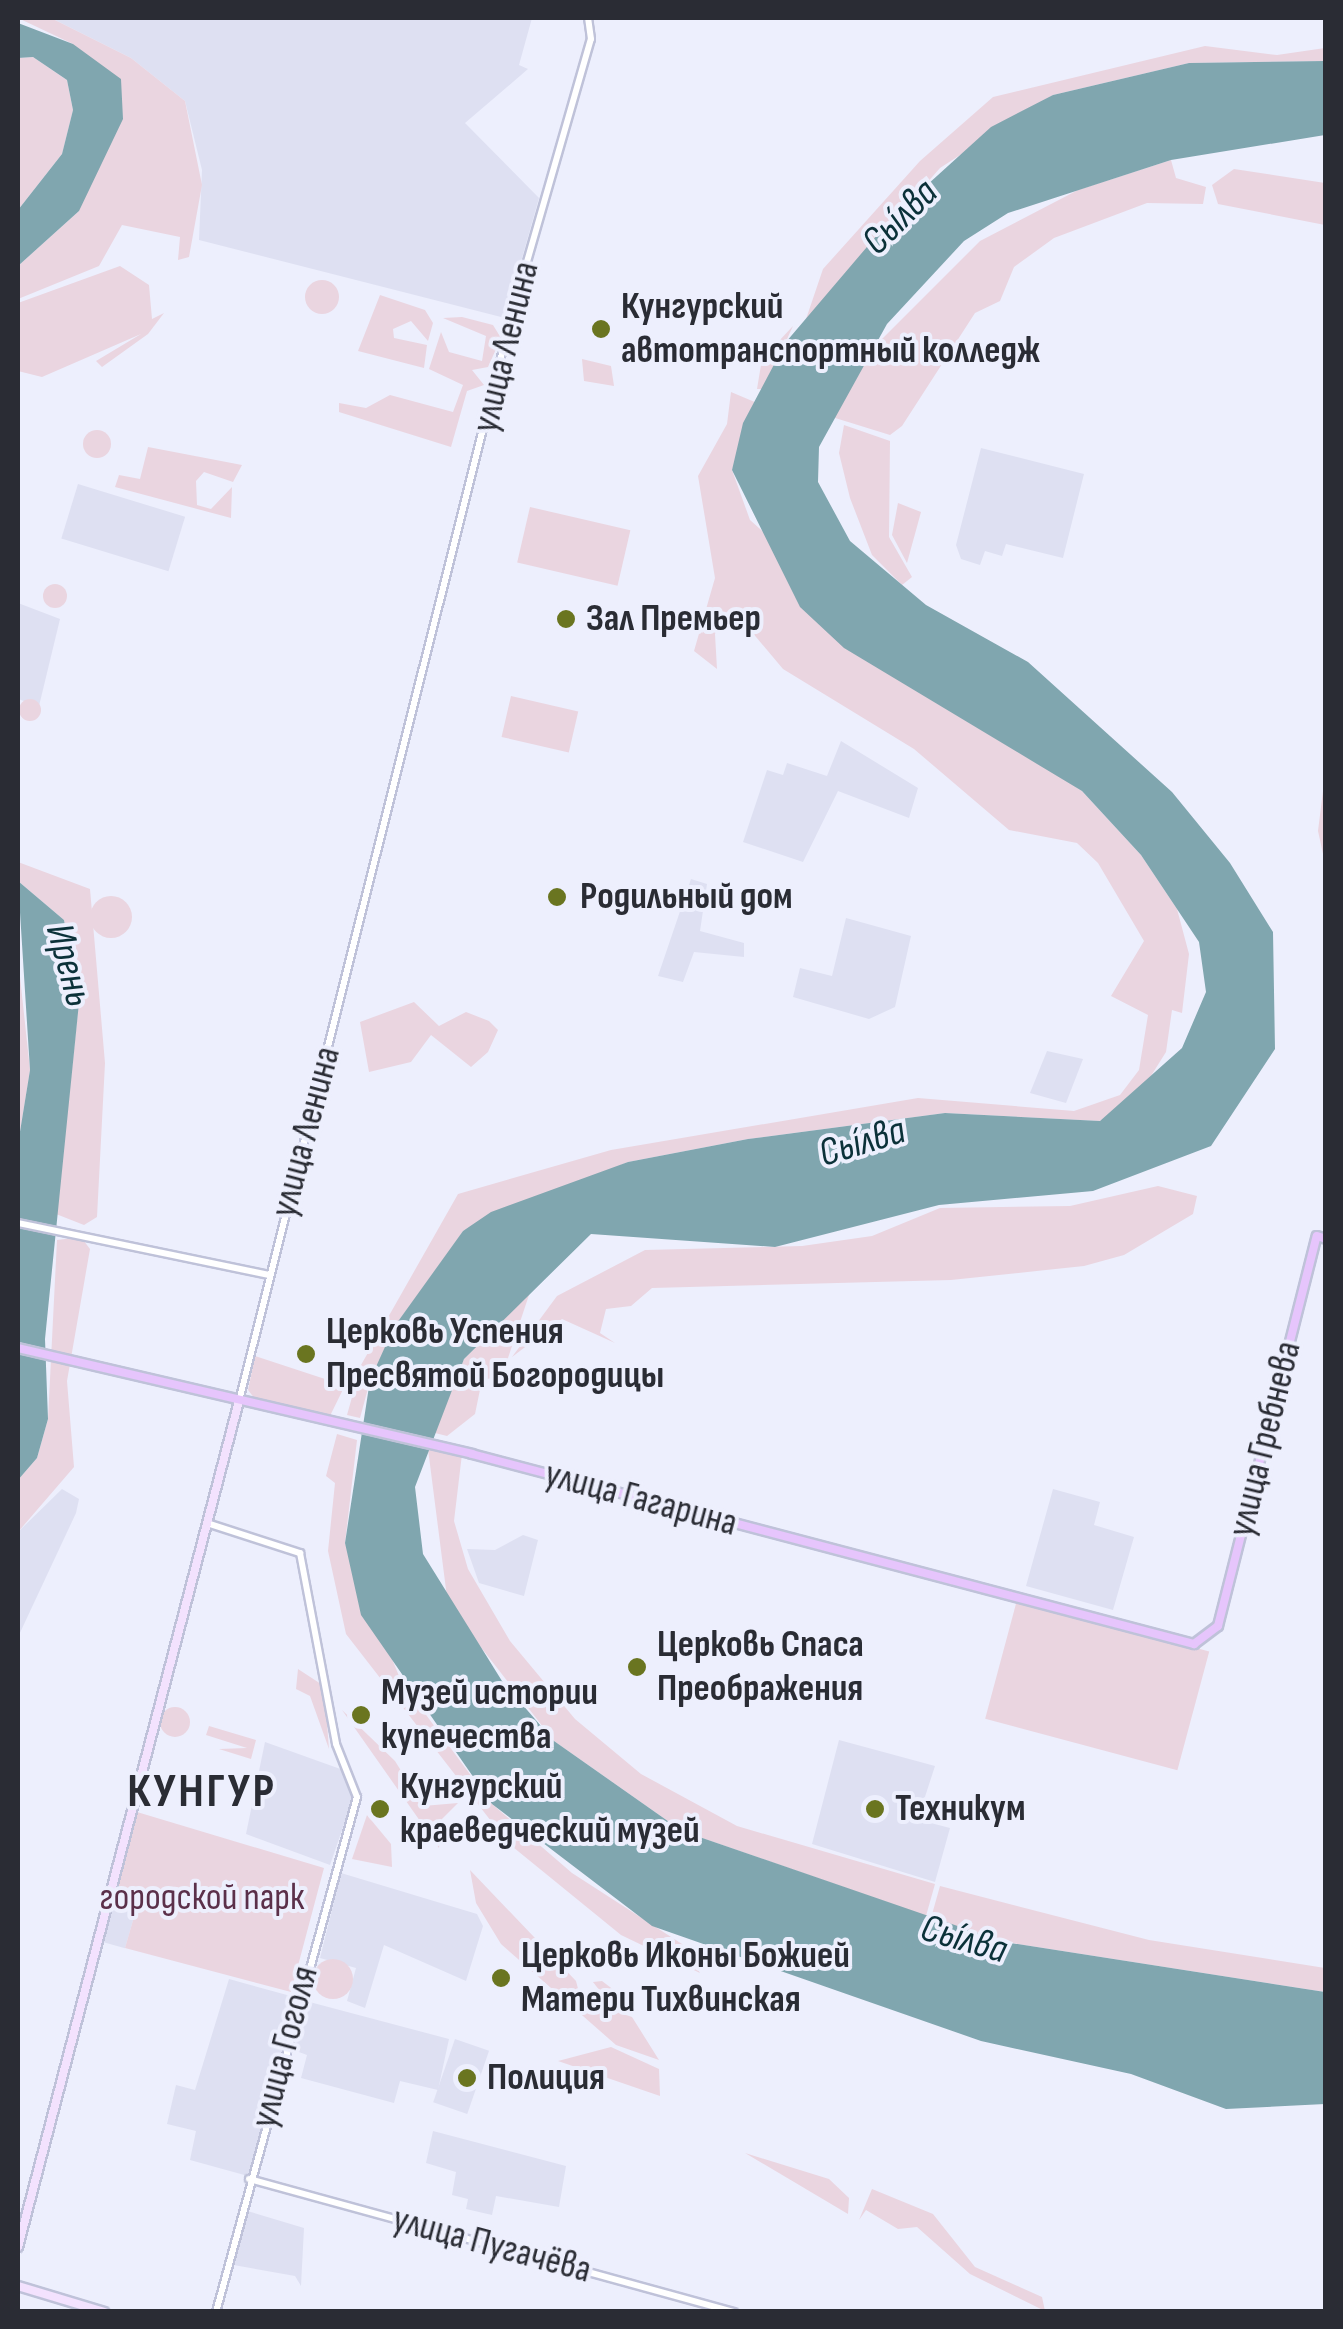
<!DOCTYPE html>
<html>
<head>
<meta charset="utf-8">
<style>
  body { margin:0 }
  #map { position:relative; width:1343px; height:2329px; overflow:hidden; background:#edeffd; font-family:"Sofia Sans Condensed",sans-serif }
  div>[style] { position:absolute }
  .built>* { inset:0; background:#dee0f2; transform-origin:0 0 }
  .green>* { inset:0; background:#ead5e0; transform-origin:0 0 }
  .round { border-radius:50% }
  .water>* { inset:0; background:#80a6af }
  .roads { filter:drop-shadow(2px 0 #bfc2d9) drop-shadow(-2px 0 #bfc2d9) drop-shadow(0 2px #bfc2d9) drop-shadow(0 -2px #bfc2d9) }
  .tertiary>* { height:6px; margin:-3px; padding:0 3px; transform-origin:3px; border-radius:3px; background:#fff }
  .secondary>* { height:8px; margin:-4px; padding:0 4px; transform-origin:4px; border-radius:4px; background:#f3e2fe }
  .primary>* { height:8px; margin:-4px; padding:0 4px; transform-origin:4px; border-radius:4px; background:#e6c5fc }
  .dots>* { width:28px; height:28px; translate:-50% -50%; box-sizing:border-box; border:5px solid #edeffd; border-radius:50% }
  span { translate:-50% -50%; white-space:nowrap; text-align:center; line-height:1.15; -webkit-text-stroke:8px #edeffd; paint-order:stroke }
  .poi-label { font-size:38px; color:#2a2c34; font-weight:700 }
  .left { translate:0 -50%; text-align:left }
  .street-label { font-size:38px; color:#2a2c34 }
  .park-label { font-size:38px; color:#5b304a }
  .water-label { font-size:40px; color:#0b3139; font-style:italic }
  .district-label { font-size:48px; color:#2a2c34; font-weight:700; letter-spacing:2.5px }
  .frame { position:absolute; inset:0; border:20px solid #2a2c34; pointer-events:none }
</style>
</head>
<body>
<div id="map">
  <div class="built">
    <i style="clip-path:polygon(51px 18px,532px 18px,519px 65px,528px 69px,465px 123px,539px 198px,505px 318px,199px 240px,202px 170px,185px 101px,131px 58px)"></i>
    <i style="clip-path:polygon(981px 448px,1084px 474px,1063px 558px,1006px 544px,1002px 556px,985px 551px,980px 565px,961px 559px,956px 545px)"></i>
    <i style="left:78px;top:484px;width:112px;height:57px;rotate:17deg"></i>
    <i style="clip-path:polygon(18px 603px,60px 619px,39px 706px,18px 699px)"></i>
    <i style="clip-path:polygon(841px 741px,918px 788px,909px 818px,838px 791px,803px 862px,743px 842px,767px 770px,783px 775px,787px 763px,827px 776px)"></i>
    <i style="clip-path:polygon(691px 879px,707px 884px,700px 931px,744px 943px,744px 957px,694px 952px,683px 982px,658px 976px)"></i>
    <i style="clip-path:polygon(846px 918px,911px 936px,895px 1007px,869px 1019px,793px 997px,800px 968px,832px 976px)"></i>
    <i style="clip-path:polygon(1047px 1051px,1083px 1059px,1066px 1103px,1030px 1093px)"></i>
    <i style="clip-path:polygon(62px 1489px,79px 1499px,76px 1513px,18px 1637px,18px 1532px)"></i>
    <i style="clip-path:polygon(1053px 1489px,1100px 1502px,1094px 1525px,1134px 1537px,1113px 1610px,1026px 1586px)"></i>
    <i style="clip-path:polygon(523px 1535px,538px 1540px,524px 1596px,479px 1583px,467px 1549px,495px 1550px)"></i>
    <i style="clip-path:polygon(839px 1740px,935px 1766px,923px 1803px,927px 1822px,950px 1828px,935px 1882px,812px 1844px)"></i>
    <i style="clip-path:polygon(265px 1742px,346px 1771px,354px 1795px,330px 1865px,246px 1834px)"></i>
    <i style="clip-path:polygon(341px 1873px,477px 1914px,483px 1926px,466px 1981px,384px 1945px,365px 2008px,347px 2001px,356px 1968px,320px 1958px)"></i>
    <i style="left:112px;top:1903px;width:25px;height:40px;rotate:16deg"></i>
    <i style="clip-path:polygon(229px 1979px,298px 1998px,248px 2176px,190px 2160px,196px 2131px,167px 2124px,176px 2085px,195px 2090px)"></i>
    <i style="clip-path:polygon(302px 2000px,449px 2039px,438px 2090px,400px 2081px,394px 2103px,301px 2078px,307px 2055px,288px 2048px)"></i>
    <i style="left:455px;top:2039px;width:36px;height:67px;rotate:19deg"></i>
    <i style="clip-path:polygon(433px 2131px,566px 2166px,559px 2207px,496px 2196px,492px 2215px,466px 2209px,468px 2199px,452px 2195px,456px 2172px,426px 2163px)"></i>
    <i style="clip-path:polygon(244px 2210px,304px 2228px,301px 2286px,295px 2276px,228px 2264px)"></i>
  </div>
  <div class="green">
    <i style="clip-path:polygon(18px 18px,51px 18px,131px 58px,185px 101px,202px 185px,189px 257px,178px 260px,180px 237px,122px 225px,99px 266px,18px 299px,18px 266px,79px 211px,73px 44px)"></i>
    <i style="clip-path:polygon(1205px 46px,1277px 55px,1325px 48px,1325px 61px,1189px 63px,1053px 95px,940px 168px,805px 322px,823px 269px,920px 161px,993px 97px)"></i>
    <i style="clip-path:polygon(33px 57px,67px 80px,73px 110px,62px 154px,18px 210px,18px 58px)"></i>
    <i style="clip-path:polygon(1171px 160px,1176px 178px,1206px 187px,1203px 204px,1147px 203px,1054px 238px,1014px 267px,1000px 301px,975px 313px,902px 426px,890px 435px,832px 417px,865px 356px,980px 241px,1078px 190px)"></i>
    <i style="clip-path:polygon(1234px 169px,1325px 183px,1325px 225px,1218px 204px,1212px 185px)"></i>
    <i style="clip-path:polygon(120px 266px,149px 285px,152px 319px,164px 313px,148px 334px,102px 367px,96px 361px,141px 334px,42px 377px,18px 371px,18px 303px)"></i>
    <i class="round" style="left:305px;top:280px;width:34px;height:34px"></i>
    <i style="clip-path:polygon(380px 295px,425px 310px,433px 323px,428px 341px,411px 321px,393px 329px,394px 338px,427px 345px,424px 368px,358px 351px)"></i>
    <i style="clip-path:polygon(462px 317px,493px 325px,501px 338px,488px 367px,472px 370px,484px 385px,467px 391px,451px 447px,339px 412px,339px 403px,366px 408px,390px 395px,453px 412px,463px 385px,429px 369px,441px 332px,449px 352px,482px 361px,486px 336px,443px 318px)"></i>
    <i style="clip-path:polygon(793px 326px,764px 389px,757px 389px,762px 359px)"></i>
    <i style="clip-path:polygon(582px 359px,611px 366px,614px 386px,584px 381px)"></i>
    <i style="clip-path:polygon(731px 392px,757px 403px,732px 470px,750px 520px,966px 713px,1082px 791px,1141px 855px,1177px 909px,1189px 954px,1182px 1013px,1172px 1010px,1166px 1052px,1139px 1095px,1100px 1121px,945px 1113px,748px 1139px,628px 1162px,463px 1231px,370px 1381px,360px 1418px,347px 1415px,361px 1365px,458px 1194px,611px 1150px,918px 1098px,1074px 1111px,1120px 1095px,1139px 1070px,1148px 1015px,1111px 996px,1144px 941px,1098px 863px,1077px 843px,1009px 830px,914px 749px,783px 669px,741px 619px,721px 622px,715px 634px,717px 669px,694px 651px,715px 578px,698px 476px,727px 424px)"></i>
    <i style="clip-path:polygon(844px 425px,890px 441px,889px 537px,912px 577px,902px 585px,872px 555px,850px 498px,839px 453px)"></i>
    <i class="round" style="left:83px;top:430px;width:28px;height:28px"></i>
    <i style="clip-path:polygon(148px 447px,242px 465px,233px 482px,204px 472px,196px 481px,197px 505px,211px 509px,232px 487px,231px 518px,115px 487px,119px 475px,140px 479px)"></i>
    <i style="clip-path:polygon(898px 503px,921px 512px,907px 563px,892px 535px)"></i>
    <i style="left:530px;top:507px;width:103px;height:57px;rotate:13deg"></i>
    <i class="round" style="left:43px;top:584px;width:24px;height:24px"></i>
    <i style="left:511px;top:696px;width:69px;height:42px;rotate:13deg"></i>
    <i class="round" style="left:19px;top:699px;width:22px;height:22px"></i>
    <i style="clip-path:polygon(1325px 775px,1325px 863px,1318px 831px)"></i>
    <i style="clip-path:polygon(18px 862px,90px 889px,105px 1063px,97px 1217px,84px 1225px,56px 1214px,79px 1003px,64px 920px,18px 881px)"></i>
    <i class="round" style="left:90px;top:896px;width:42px;height:42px"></i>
    <i style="clip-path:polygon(18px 958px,30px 1070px,18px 1144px)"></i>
    <i style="clip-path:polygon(414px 1002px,439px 1026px,466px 1012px,489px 1021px,498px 1030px,488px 1052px,471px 1067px,431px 1035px,411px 1062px,369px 1072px,360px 1022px)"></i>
    <i style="clip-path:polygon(1158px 1186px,1197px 1196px,1193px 1214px,1124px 1255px,1084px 1266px,951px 1280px,652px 1288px,631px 1306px,606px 1309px,600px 1333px,615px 1343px,562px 1319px,512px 1357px,557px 1296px,645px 1250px,802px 1246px,872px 1236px,940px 1208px,1070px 1206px)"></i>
    <i style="clip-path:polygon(81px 1237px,90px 1249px,67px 1381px,74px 1467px,18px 1532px,18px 1480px,37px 1458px,48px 1419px,57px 1240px)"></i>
    <i style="clip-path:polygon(530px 1292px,502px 1376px,482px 1380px,475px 1414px,447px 1436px,431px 1432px,464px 1359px)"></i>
    <i style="clip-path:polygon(255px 1356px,325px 1379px,335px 1361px,353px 1369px,328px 1420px,255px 1399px,248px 1390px)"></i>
    <i style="clip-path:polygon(337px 1434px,357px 1440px,345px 1543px,401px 1681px,492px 1804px,572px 1873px,682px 1944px,700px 1973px,621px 1935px,508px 1843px,346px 1634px,328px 1551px,335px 1483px,326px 1476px)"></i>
    <i style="clip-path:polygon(428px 1449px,462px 1454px,454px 1521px,468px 1569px,510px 1641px,575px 1719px,641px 1774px,737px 1826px,935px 1884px,926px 1916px,682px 1831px,554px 1741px,448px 1605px)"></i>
    <i style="left:1017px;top:1600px;width:199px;height:123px;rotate:15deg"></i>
    <i style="clip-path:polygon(298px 1669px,324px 1686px,329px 1749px,310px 1696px,296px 1689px)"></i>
    <i class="round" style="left:160px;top:1707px;width:30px;height:30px"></i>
    <i style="clip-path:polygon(342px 1710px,395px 1761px,423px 1806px,458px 1803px,442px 1819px,439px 1848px)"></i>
    <i style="clip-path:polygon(209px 1726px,256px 1740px,251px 1759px,219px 1749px,247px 1748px,206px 1735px)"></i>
    <i style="clip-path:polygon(137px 1812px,324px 1868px,291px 1992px,125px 1948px,136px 1910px,112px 1903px)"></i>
    <i style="clip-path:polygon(367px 1815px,391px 1844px,392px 1867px,352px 1859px)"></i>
    <i style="clip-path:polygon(470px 1870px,576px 1981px,581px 2000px,632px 2017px,659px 2060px,616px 2045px,501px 1944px,476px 1903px)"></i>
    <i style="clip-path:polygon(940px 1886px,1149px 1940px,1325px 1968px,1325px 1992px,1005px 1942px,931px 1918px)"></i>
    <i class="round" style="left:313px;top:1959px;width:40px;height:40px"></i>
    <i style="clip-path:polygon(602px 1981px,627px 2000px,626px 2005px,613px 2008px,593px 1982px)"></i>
    <i style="clip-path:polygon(611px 2047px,659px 2069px,660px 2096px,558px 2061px)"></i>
    <i style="clip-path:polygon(745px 2153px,829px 2179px,849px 2198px,848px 2214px)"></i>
    <i style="clip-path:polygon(872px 2189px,933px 2214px,975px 2267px,1042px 2297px,1045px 2311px,970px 2274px,917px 2227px,898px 2229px,866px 2210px,859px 2220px)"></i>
  </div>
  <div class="water">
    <i style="clip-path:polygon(18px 23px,73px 44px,121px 79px,123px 119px,79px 211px,18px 266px,18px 210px,62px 154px,73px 110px,67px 80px,33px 57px,18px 58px)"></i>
    <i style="clip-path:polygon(1325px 61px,1325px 135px,1171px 160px,1008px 213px,964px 241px,887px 324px,819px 447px,818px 482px,850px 541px,926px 605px,1028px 662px,1172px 792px,1230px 863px,1273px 932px,1275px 1049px,1211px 1146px,1093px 1191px,939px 1205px,775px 1247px,591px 1234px,464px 1359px,415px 1487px,423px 1554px,502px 1681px,554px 1741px,682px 1831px,1004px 1942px,1325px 1992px,1325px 2104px,1226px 2109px,1131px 2074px,981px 2041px,652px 1926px,492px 1804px,361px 1615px,345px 1543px,370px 1380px,394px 1327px,463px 1231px,491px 1212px,628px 1162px,748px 1139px,945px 1113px,1100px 1121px,1182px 1048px,1206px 992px,1199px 942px,1141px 855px,1082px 791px,844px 648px,800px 607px,732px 470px,743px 423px,786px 342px,895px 214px,991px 127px,1053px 95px,1189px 63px)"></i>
    <i style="clip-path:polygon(18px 881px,64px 920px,79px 1003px,45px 1339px,48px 1419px,37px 1458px,18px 1480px,18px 1144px,30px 1070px)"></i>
  </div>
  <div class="roads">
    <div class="tertiary">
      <i style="left:18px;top:1223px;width:256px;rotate:11.7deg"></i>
      <i style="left:239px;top:1401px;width:1113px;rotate:-75.91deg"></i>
      <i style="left:510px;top:321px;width:293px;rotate:-74deg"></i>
      <i style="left:591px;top:39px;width:21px;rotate:-98deg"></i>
      <i style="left:207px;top:1523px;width:98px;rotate:17.9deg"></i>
      <i style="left:300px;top:1553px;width:194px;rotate:79.3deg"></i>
      <i style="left:336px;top:1744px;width:57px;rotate:68.4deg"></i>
      <i style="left:357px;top:1797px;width:534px;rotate:105.31deg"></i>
      <i style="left:249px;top:2179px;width:503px;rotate:15.34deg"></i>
    </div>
    <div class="secondary">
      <i style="left:18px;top:2247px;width:874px;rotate:-75.36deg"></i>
      <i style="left:18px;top:2286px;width:90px;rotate:16.8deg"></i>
    </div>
    <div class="primary">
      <i style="left:18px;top:1348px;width:466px;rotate:13.1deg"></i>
      <i style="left:472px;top:1454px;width:747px;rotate:14.74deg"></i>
      <i style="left:1194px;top:1644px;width:30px;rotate:-37deg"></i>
      <i style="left:1218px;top:1626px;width:402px;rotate:-75.8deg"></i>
      <i style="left:1317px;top:1236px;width:9px;rotate:18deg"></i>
    </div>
  </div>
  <div class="dots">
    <i style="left:601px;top:329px;background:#6a7520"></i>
    <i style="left:566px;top:619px;background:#6a7520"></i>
    <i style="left:557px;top:897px;background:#6a7520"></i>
    <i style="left:306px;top:1354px;background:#6a7520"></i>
    <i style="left:637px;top:1667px;background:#6a7520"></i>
    <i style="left:361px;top:1715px;background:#6a7520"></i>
    <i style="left:380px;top:1809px;background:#6a7520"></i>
    <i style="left:875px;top:1809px;background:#6a7520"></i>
    <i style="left:501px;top:1978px;background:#6a7520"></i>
    <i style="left:467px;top:2078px;background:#6a7520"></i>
  </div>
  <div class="poi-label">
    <span class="left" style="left:621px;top:329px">Кунгурский<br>автотранспортный колледж</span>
    <span class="left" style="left:586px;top:619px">Зал Премьер</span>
    <span class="left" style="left:580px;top:897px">Родильный дом</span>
    <span class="left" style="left:326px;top:1354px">Церковь Успения<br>Пресвятой Богородицы</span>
    <span class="left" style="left:657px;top:1667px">Церковь Спаса<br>Преображения</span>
    <span class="left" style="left:381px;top:1715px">Музей истории<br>купечества</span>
    <span class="left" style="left:400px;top:1809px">Кунгурский<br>краеведческий музей</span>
    <span class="left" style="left:895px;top:1809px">Техникум</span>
    <span class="left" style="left:521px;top:1978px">Церковь Иконы Божией<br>Матери Тихвинская</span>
    <span class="left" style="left:487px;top:2078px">Полиция</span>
  </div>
  <div class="street-label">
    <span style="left:506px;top:347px;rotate:-76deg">улица Ленина</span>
    <span style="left:306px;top:1132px;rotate:-75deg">улица Ленина</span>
    <span style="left:1265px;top:1439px;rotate:-76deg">улица Гребнева</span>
    <span style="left:641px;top:1499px;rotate:15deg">улица Гагарина</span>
    <span style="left:285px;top:2047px;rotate:-75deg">улица Гоголя</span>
    <span style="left:492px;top:2245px;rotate:15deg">улица Пугачёва</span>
  </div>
  <div class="park-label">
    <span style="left:202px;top:1898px">городской парк</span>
  </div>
  <div class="water-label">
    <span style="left:900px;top:217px;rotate:-45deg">Сы́лва</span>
    <span style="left:69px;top:965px;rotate:75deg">Ирень</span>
    <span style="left:862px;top:1142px;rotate:-17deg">Сы́лва</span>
    <span style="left:964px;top:1939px;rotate:16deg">Сы́лва</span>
  </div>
  <div class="district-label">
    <span style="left:202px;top:1792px">КУНГУР</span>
  </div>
  <div class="frame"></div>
</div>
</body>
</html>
